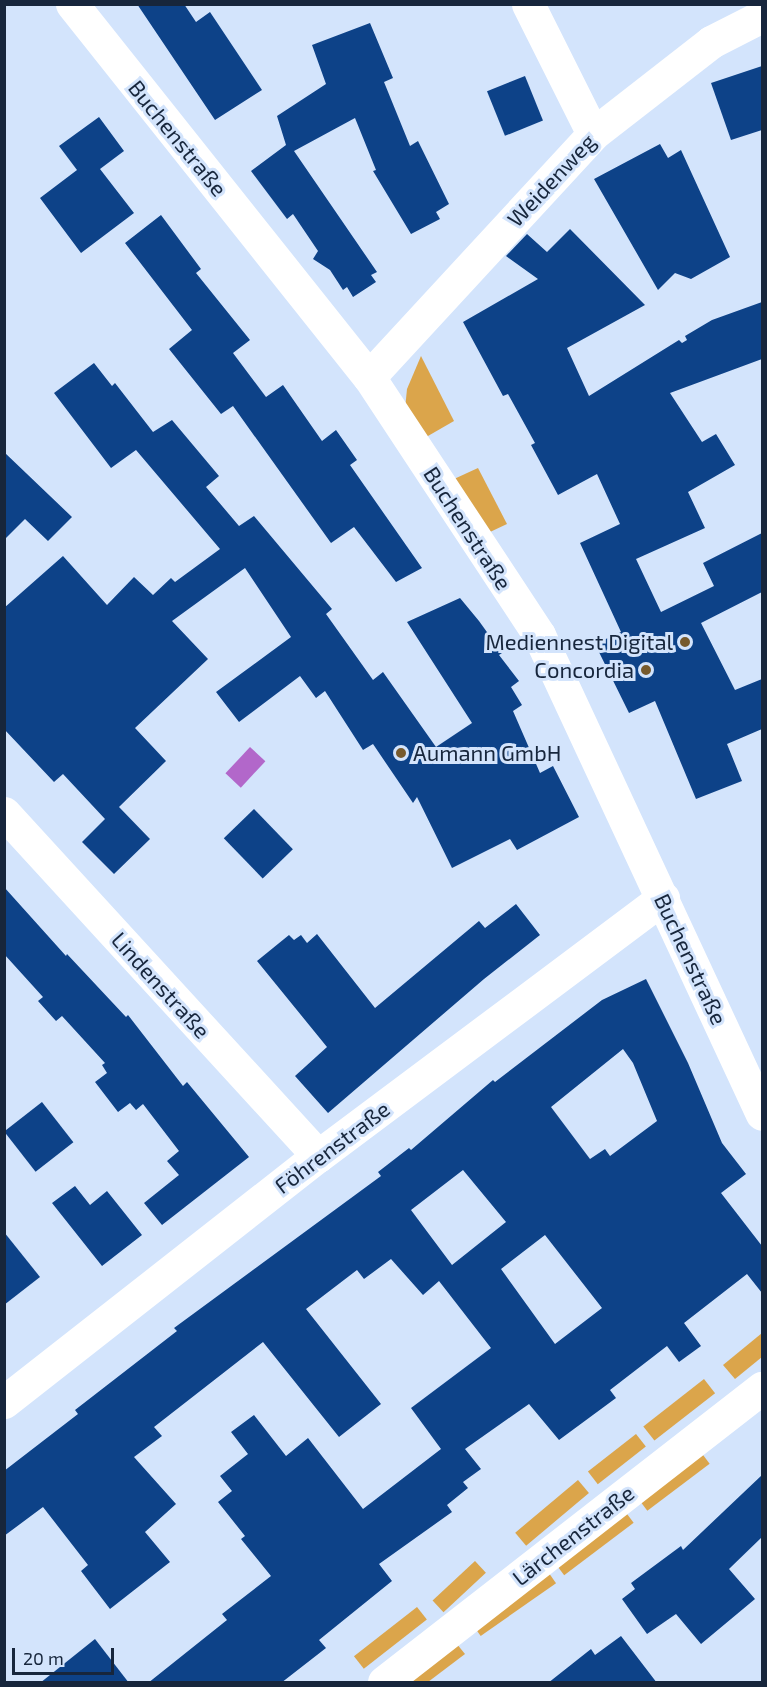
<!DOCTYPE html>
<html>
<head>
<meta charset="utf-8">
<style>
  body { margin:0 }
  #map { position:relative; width:767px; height:1687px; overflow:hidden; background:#d3e4fc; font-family:"Exo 2",sans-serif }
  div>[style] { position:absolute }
  .green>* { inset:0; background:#dba54b; transform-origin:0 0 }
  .water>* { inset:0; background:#b267ca; transform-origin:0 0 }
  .building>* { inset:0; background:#0d4288; transform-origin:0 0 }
  .minor>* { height:33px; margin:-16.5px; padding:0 16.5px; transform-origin:16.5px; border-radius:16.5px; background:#fff }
  .dots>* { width:16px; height:16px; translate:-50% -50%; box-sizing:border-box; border:3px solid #d3e4fc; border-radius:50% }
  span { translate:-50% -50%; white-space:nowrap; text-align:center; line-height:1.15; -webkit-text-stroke:6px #d3e4fc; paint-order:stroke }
  .street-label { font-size:22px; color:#17263c }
  .poi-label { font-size:22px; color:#17263c }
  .right { translate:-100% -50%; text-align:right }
  .left { translate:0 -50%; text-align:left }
  .frame { position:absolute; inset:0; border:6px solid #17263c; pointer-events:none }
  .scale { position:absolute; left:12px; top:1648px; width:102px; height:27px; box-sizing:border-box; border:3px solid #17263c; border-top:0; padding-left:8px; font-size:18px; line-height:21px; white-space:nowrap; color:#17263c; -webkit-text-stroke:4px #d3e4fc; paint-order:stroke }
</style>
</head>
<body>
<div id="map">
  <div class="green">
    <i style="clip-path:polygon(421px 356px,454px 421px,421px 440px,405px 409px,407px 389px)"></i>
    <i style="clip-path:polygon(478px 468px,507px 524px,490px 532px,454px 479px)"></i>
    <i style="clip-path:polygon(762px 1333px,762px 1357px,735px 1379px,723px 1365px)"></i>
    <i style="left:704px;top:1379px;width:18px;height:77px;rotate:52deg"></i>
    <i style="left:636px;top:1434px;width:16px;height:61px;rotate:52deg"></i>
    <i style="left:697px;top:1447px;width:21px;height:78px;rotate:53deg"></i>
    <i style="left:578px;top:1480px;width:17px;height:82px;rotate:50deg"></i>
    <i style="left:621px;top:1506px;width:21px;height:87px;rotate:53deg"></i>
    <i style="left:475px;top:1561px;width:16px;height:58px;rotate:47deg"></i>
    <i style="left:544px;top:1566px;width:21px;height:92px;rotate:55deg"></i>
    <i style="left:417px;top:1607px;width:16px;height:80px;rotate:52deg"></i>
    <i style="clip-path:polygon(452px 1638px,465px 1654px,428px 1682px,395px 1682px)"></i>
  </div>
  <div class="water">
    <i style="left:250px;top:747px;width:21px;height:36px;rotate:43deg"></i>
  </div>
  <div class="building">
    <i style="clip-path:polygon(137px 4px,184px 4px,196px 22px,210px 12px,262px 90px,215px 120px)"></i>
    <i style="clip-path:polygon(370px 23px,393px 78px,384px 82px,410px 146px,418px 141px,449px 204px,436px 212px,440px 219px,411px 234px,373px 171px,376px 170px,355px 118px,294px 151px,377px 272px,371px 275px,376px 282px,353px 297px,347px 287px,343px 290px,330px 270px,313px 259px,318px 251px,293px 214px,287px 219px,251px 171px,286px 145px,277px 116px,326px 84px,312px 45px)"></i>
    <i style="clip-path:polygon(762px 66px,762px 130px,731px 140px,711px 83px)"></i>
    <i style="left:525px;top:76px;width:48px;height:41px;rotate:68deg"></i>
    <i style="clip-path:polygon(99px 117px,124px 151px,100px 169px,134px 213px,81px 253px,40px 198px,77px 170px,59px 146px)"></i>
    <i style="clip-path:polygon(660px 144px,668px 158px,681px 150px,730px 257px,691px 279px,675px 273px,658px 290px,594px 179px)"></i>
    <i style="clip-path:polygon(161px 215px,201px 269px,196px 273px,250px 340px,233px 353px,266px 397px,283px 385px,322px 441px,336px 430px,357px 460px,350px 465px,422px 568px,396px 582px,354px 527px,331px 543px,233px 406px,221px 414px,169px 349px,192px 330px,125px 243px)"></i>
    <i style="clip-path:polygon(570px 229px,645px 305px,567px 348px,589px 396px,679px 340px,682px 343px,687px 340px,685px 336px,712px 320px,762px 302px,762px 359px,670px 393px,702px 442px,716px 434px,735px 465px,688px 492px,705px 528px,636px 559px,661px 612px,714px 586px,703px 563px,762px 533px,762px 592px,701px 623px,735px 690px,762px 679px,762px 729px,727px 744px,742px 781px,696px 799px,655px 701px,629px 713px,595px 644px,621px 632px,580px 543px,620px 524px,597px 474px,558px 495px,531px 445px,535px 443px,508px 394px,503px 396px,463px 322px,538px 279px,506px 256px,527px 234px,547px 252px)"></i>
    <i style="clip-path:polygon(94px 363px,112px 386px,115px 383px,153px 432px,172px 420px,219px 476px,206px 487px,239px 526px,254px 516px,332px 609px,326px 614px,373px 680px,383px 672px,436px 747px,472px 723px,407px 622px,460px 598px,479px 621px,502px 653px,499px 655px,519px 681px,511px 687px,522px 705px,513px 711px,540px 773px,553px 766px,579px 817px,517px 850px,510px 839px,452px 868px,417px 797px,413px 803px,373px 744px,363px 750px,325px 691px,316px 698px,300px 676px,239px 722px,216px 692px,291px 637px,245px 568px,172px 621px,208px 659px,135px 728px,166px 761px,119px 807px,150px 839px,114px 874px,82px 842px,105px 819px,63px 774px,54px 782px,4px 729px,4px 608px,63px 556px,107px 605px,134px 577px,153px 595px,171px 578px,175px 582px,220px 549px,136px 450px,111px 468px,54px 393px)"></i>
    <i style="clip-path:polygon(4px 452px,72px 517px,48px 541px,25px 519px,4px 540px)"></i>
    <i style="left:254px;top:809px;width:56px;height:42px;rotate:46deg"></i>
    <i style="clip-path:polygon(4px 887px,66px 956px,67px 954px,126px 1017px,128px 1015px,183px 1086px,187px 1082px,249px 1157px,162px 1225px,144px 1203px,179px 1175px,167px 1161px,179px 1151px,143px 1104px,136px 1110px,130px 1103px,118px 1112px,95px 1082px,107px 1073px,102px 1065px,105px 1063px,62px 1016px,56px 1021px,38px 1001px,43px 997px,4px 954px)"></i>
    <i style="clip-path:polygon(516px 904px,540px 935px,484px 979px,328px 1113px,295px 1076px,327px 1047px,257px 961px,289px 935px,294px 940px,301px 935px,307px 943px,317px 934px,375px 1008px,479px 921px,485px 928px)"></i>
    <i style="clip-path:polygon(evenodd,646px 979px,688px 1063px,722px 1143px,746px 1174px,721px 1193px,762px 1246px,762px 1293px,747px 1274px,684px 1323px,701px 1346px,679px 1362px,667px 1346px,610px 1390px,616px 1398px,559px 1440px,529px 1404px,465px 1449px,481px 1469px,463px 1482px,468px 1488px,447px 1505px,452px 1512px,379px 1564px,392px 1581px,319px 1640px,326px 1648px,281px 1683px,148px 1683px,227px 1620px,222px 1614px,271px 1576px,241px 1539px,245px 1536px,218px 1502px,232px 1491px,220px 1476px,248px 1454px,231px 1432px,254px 1415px,286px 1456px,308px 1438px,363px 1509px,441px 1449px,411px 1408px,491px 1348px,439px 1281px,423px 1295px,391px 1259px,364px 1279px,357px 1270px,306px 1309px,381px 1404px,339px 1437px,263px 1342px,154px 1427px,162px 1436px,134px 1457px,176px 1504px,145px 1532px,170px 1562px,110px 1609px,81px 1571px,88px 1565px,43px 1507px,4px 1536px,4px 1471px,78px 1414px,75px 1410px,177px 1331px,174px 1328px,381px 1176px,378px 1172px,409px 1148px,411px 1150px,493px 1080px,495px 1082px,602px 1000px,646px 979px,623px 1049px,633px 1063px,657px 1121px,610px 1156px,605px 1149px,590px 1159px,551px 1107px,623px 1049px,646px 979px,463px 1170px,506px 1222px,452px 1265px,411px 1210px,463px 1170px,646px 979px,545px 1235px,602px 1308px,555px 1344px,501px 1269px,545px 1235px)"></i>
    <i style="left:42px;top:1102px;width:51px;height:48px;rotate:52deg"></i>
    <i style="clip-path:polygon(75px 1186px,90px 1205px,107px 1191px,142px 1235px,102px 1266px,52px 1203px)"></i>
    <i style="clip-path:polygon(4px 1232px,40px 1277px,4px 1305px)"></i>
    <i style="clip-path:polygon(762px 1475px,762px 1537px,729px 1569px,755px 1599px,701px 1644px,676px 1614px,647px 1634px,622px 1599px,635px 1589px,631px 1583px,681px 1546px,683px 1550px)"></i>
    <i style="clip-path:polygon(621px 1636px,657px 1683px,548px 1683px,591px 1649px,595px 1655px)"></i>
    <i style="clip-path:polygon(95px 1639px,129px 1683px,40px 1683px)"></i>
  </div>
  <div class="minor">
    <i style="left:72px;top:4px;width:477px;rotate:51.5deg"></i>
    <i style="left:369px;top:377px;width:309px;rotate:56.6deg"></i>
    <i style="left:539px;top:635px;width:528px;rotate:65.04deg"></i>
    <i style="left:528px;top:4px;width:145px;rotate:63.4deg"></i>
    <i style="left:369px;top:377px;width:330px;rotate:-47.3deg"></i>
    <i style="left:593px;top:134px;width:150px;rotate:-37.9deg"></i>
    <i style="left:711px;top:42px;width:57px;rotate:-27deg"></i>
    <i style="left:4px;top:813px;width:465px;rotate:47.5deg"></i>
    <i style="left:4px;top:1402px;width:399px;rotate:-38.1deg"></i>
    <i style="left:318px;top:1156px;width:431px;rotate:-36.8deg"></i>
    <i style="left:384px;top:1682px;width:479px;rotate:-37.9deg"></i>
  </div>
  <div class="dots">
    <i style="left:685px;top:642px;background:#765a2d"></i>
    <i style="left:646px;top:670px;background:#765a2d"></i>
    <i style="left:401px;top:753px;background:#765a2d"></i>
  </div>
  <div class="street-label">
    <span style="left:178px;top:138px;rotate:51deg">Buchenstraße</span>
    <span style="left:551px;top:180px;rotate:-47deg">Weidenweg</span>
    <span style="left:468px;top:528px;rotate:57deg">Buchenstraße</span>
    <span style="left:691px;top:959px;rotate:65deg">Buchenstraße</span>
    <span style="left:161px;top:985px;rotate:48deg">Lindenstraße</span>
    <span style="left:332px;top:1147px;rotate:-37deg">Föhrenstraße</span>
    <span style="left:573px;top:1535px;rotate:-38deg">Lärchenstraße</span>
  </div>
  <div class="poi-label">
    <span class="right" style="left:673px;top:642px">Mediennest Digital</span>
    <span class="right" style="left:634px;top:670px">Concordia</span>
    <span class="left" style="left:413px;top:753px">Aumann GmbH</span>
  </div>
  <div class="frame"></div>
  <div class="scale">20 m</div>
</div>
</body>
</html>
